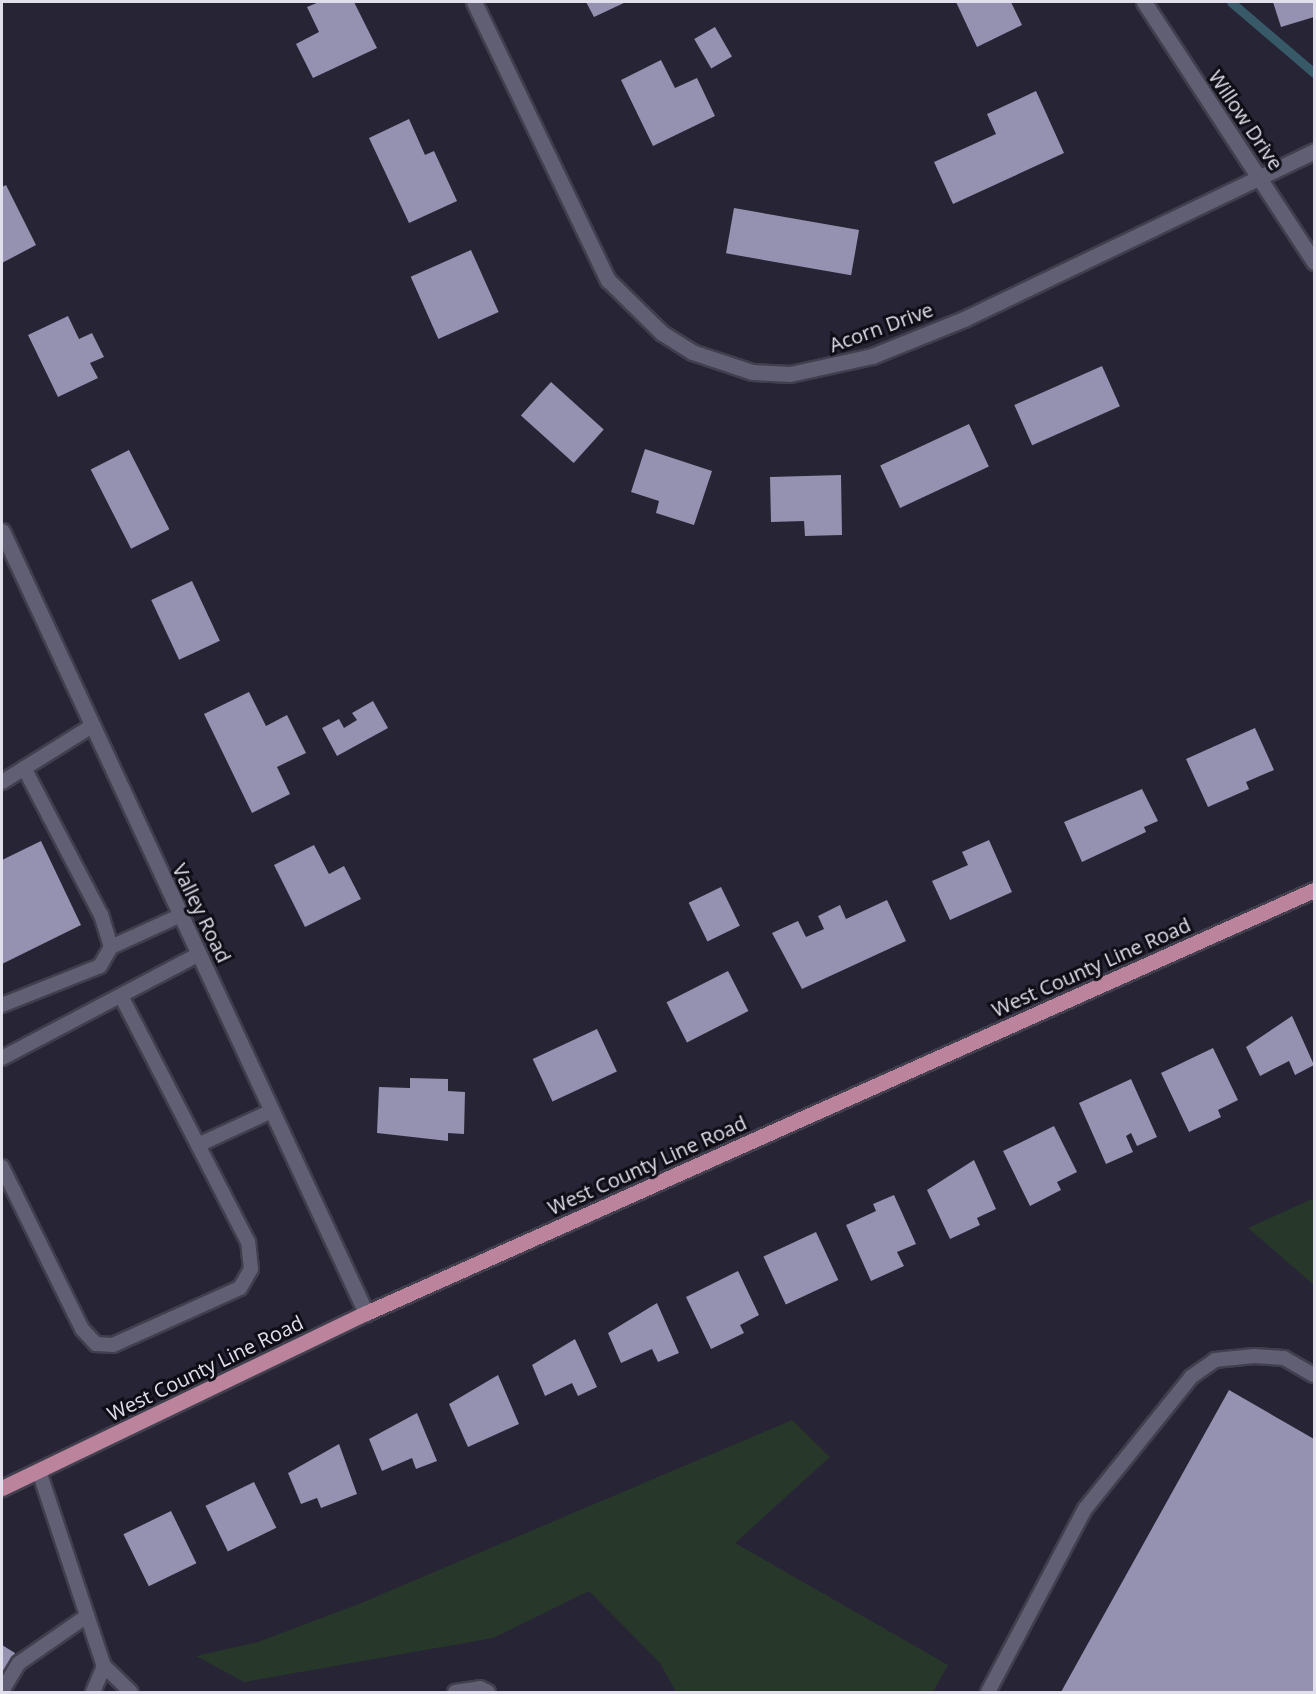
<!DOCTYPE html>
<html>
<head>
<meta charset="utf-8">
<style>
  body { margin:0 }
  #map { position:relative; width:1316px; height:1694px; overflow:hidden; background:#262435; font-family:"Open Sans",sans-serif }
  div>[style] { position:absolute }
  .green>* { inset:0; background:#27382b }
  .stream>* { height:9px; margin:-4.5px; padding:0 4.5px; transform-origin:4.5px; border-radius:4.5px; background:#385a68 }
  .building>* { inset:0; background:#9591b0; transform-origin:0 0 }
  .roads { filter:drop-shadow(2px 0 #413f4e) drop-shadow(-2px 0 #413f4e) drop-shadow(0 2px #413f4e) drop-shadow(0 -2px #413f4e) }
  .service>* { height:14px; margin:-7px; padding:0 7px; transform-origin:7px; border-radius:7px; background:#615f74 }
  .minor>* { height:15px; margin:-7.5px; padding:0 7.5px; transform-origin:7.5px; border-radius:7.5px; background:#615f74 }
  .tertiary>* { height:15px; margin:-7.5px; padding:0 7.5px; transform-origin:7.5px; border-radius:7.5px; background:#615f74 }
  .primary>* { height:15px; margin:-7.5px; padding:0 7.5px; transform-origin:7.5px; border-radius:7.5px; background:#bc849c }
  span { translate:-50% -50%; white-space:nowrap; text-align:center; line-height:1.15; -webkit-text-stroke:6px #0f0e16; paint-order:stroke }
  .street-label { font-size:20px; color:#e0dfeb }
  .frame { position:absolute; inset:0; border:3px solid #e0dfeb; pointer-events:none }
</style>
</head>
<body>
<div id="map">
  <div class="green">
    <i style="clip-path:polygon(1314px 1198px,1314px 1285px,1248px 1228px)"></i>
    <i style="clip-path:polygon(792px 1420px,830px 1457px,735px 1543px,948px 1665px,933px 1692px,676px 1692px,660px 1663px,589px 1591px,493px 1638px,244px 1682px,196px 1656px,258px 1642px,359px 1604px)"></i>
  </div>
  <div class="stream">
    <i style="left:1231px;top:2px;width:109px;rotate:40.5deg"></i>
  </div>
  <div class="building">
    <i style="clip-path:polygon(319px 2px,354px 2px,377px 48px,313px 78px,296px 44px,319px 32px,307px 7px)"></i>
    <i style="clip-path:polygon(586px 2px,626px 2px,594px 17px)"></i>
    <i style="clip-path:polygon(956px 2px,1011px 2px,1022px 25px,977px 47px)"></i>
    <i style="clip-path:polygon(1273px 2px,1314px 2px,1314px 17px,1281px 27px)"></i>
    <i style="left:715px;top:27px;width:34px;height:24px;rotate:60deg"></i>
    <i style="clip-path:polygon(661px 60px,675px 88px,697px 78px,715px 116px,653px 146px,621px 80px)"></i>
    <i style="clip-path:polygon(1036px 91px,1064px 153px,953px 204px,934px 162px,996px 134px,987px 114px)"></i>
    <i style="clip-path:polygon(409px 119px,425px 155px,434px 151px,457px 201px,409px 223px,369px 138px)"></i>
    <i style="clip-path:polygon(6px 185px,36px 245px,2px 263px,2px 187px)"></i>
    <i style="left:734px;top:208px;width:127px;height:46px;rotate:10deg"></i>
    <i style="left:471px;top:250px;width:68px;height:66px;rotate:66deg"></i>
    <i style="clip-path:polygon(68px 316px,79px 339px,92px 333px,104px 357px,90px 363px,98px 378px,58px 397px,28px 335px)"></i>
    <i style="left:1102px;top:366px;width:44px;height:96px;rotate:66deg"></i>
    <i style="left:551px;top:382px;width:71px;height:45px;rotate:42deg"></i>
    <i style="left:969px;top:424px;width:47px;height:98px;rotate:65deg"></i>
    <i style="clip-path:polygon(645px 449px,712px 471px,694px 525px,656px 513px,659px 501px,631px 492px)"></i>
    <i style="left:129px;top:450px;width:89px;height:43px;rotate:63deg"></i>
    <i style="clip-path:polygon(841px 475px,842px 535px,805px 536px,804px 521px,771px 522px,770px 477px)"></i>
    <i style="left:192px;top:581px;width:66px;height:45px;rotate:65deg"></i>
    <i style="clip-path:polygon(249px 692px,266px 726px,287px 715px,306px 753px,277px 767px,290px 794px,252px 813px,204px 714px)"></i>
    <i style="clip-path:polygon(373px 701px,388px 728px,337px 756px,322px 728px,339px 719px,344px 728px,357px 720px,352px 713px)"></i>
    <i style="clip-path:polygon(1255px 728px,1274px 770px,1246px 782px,1249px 789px,1208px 807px,1186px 759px)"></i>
    <i style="clip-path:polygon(1142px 789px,1158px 821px,1144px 827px,1146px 832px,1082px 862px,1064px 822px)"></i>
    <i style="clip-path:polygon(989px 840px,1012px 892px,950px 920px,932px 881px,968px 865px,962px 852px)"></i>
    <i style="clip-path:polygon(41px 841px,81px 925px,2px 964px,2px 860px)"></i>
    <i style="clip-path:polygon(314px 845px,329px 874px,344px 866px,361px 899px,305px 927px,274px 865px)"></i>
    <i style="left:721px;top:887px;width:43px;height:36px;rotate:64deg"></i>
    <i style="clip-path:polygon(887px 900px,906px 941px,802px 989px,772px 933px,798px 921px,806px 937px,824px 929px,818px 916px,840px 905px,846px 919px)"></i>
    <i style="left:728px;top:971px;width:45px;height:69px;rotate:63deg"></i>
    <i style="clip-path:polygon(1292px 1016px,1314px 1065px,1295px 1075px,1289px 1061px,1260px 1076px,1246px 1047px)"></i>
    <i style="left:597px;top:1029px;width:47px;height:71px;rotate:65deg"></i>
    <i style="clip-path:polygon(1213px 1048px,1238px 1100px,1218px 1110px,1221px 1117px,1189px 1132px,1161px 1073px)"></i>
    <i style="clip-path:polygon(410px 1078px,448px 1079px,448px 1091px,465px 1092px,464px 1134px,448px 1133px,448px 1141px,377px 1133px,379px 1087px,410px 1088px)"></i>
    <i style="clip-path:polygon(1131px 1079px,1157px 1137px,1137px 1146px,1131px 1133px,1126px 1136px,1133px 1152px,1106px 1164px,1079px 1103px)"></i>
    <i style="clip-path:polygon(1054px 1126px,1077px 1172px,1057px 1182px,1061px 1190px,1030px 1206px,1003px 1151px)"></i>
    <i style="clip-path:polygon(974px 1160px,996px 1209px,977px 1218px,980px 1225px,950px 1239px,927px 1190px)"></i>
    <i style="clip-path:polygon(894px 1195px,916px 1244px,897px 1252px,904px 1266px,871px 1281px,846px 1225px,876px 1211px,873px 1204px)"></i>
    <i style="left:816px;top:1232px;width:53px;height:58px;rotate:65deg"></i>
    <i style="clip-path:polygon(738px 1271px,759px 1315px,740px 1325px,744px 1333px,711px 1349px,686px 1297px)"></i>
    <i style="clip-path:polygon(657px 1303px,679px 1353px,658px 1362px,652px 1349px,621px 1363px,608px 1333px)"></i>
    <i style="clip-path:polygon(575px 1339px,597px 1387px,578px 1396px,572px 1383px,545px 1396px,532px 1365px)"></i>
    <i style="clip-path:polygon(498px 1375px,519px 1424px,468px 1447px,449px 1404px)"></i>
    <i style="clip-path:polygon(1229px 1390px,1314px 1439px,1314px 1692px,1061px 1692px)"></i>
    <i style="clip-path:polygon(417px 1413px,437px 1461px,416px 1469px,412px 1458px,382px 1471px,369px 1439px)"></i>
    <i style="clip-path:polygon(339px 1444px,357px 1494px,321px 1508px,317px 1498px,301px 1504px,288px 1473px)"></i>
    <i style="left:254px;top:1482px;width:51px;height:54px;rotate:64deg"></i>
    <i style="left:171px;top:1511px;width:58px;height:53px;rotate:64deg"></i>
    <i style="clip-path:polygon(2px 1645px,15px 1653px,2px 1676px)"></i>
  </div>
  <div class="roads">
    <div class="service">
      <i style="left:2px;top:782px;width:106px;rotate:-31.9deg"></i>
      <i style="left:111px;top:947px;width:75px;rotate:-24.5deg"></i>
      <i style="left:2px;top:1005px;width:105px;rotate:-21.7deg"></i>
      <i style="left:100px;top:966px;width:22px;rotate:-60deg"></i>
      <i style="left:111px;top:947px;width:34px;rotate:-107deg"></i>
      <i style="left:101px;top:915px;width:166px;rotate:-117.6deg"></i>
      <i style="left:2px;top:1058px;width:223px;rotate:-27.8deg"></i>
      <i style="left:198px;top:1145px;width:81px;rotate:-24.7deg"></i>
      <i style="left:2px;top:1167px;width:181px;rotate:63.7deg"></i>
      <i style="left:82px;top:1329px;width:21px;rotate:47deg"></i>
      <i style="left:96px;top:1344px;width:17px;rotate:3deg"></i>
      <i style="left:113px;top:1345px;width:139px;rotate:-24.2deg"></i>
      <i style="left:240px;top:1288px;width:22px;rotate:-60deg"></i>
      <i style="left:251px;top:1269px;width:27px;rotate:-96deg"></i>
      <i style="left:248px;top:1242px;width:277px;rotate:-117.3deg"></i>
      <i style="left:39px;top:1471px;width:206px;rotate:71.6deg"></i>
      <i style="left:104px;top:1666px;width:37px;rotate:44deg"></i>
      <i style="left:2px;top:1691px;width:33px;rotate:-59deg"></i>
      <i style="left:19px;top:1663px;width:83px;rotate:-34.7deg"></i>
      <i style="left:93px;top:1692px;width:28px;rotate:-67deg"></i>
      <i style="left:455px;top:1692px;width:25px;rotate:-9deg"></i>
      <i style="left:480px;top:1688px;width:9px;rotate:27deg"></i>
      <i style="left:988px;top:1692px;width:207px;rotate:-62.1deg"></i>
      <i style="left:1085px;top:1509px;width:169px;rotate:-51.2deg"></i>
      <i style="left:1191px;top:1377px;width:29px;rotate:-35deg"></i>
      <i style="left:1215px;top:1360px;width:39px;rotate:-6deg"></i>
      <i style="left:1254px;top:1356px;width:30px;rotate:4deg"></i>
      <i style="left:1284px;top:1358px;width:34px;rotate:30deg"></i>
    </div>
    <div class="minor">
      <i style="left:474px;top:2px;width:309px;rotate:64.3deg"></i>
      <i style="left:608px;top:280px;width:76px;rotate:44.5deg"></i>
      <i style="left:662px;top:333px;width:36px;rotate:32deg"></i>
      <i style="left:692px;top:352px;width:63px;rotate:18.4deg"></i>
      <i style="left:752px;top:372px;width:38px;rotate:3deg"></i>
      <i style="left:790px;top:374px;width:84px;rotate:-12.4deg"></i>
      <i style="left:872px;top:356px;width:99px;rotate:-21.9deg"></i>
      <i style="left:964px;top:319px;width:388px;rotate:-25.6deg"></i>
      <i style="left:1144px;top:2px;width:311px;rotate:56.8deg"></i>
    </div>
    <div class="tertiary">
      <i style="left:2px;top:531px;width:863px;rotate:65.04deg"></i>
    </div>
    <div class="primary">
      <i style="left:2px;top:1488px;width:404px;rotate:-25.7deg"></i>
      <i style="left:366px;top:1313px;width:1038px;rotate:-24.05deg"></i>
    </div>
  </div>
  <div class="street-label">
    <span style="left:1246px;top:120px;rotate:56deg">Willow Drive</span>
    <span style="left:881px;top:327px;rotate:-20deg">Acorn Drive</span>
    <span style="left:202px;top:913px;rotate:64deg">Valley Road</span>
    <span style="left:1091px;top:967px;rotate:-24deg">West County Line Road</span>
    <span style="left:647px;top:1165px;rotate:-24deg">West County Line Road</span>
    <span style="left:205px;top:1368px;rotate:-26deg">West County Line Road</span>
  </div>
  <div class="frame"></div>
</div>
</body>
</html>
